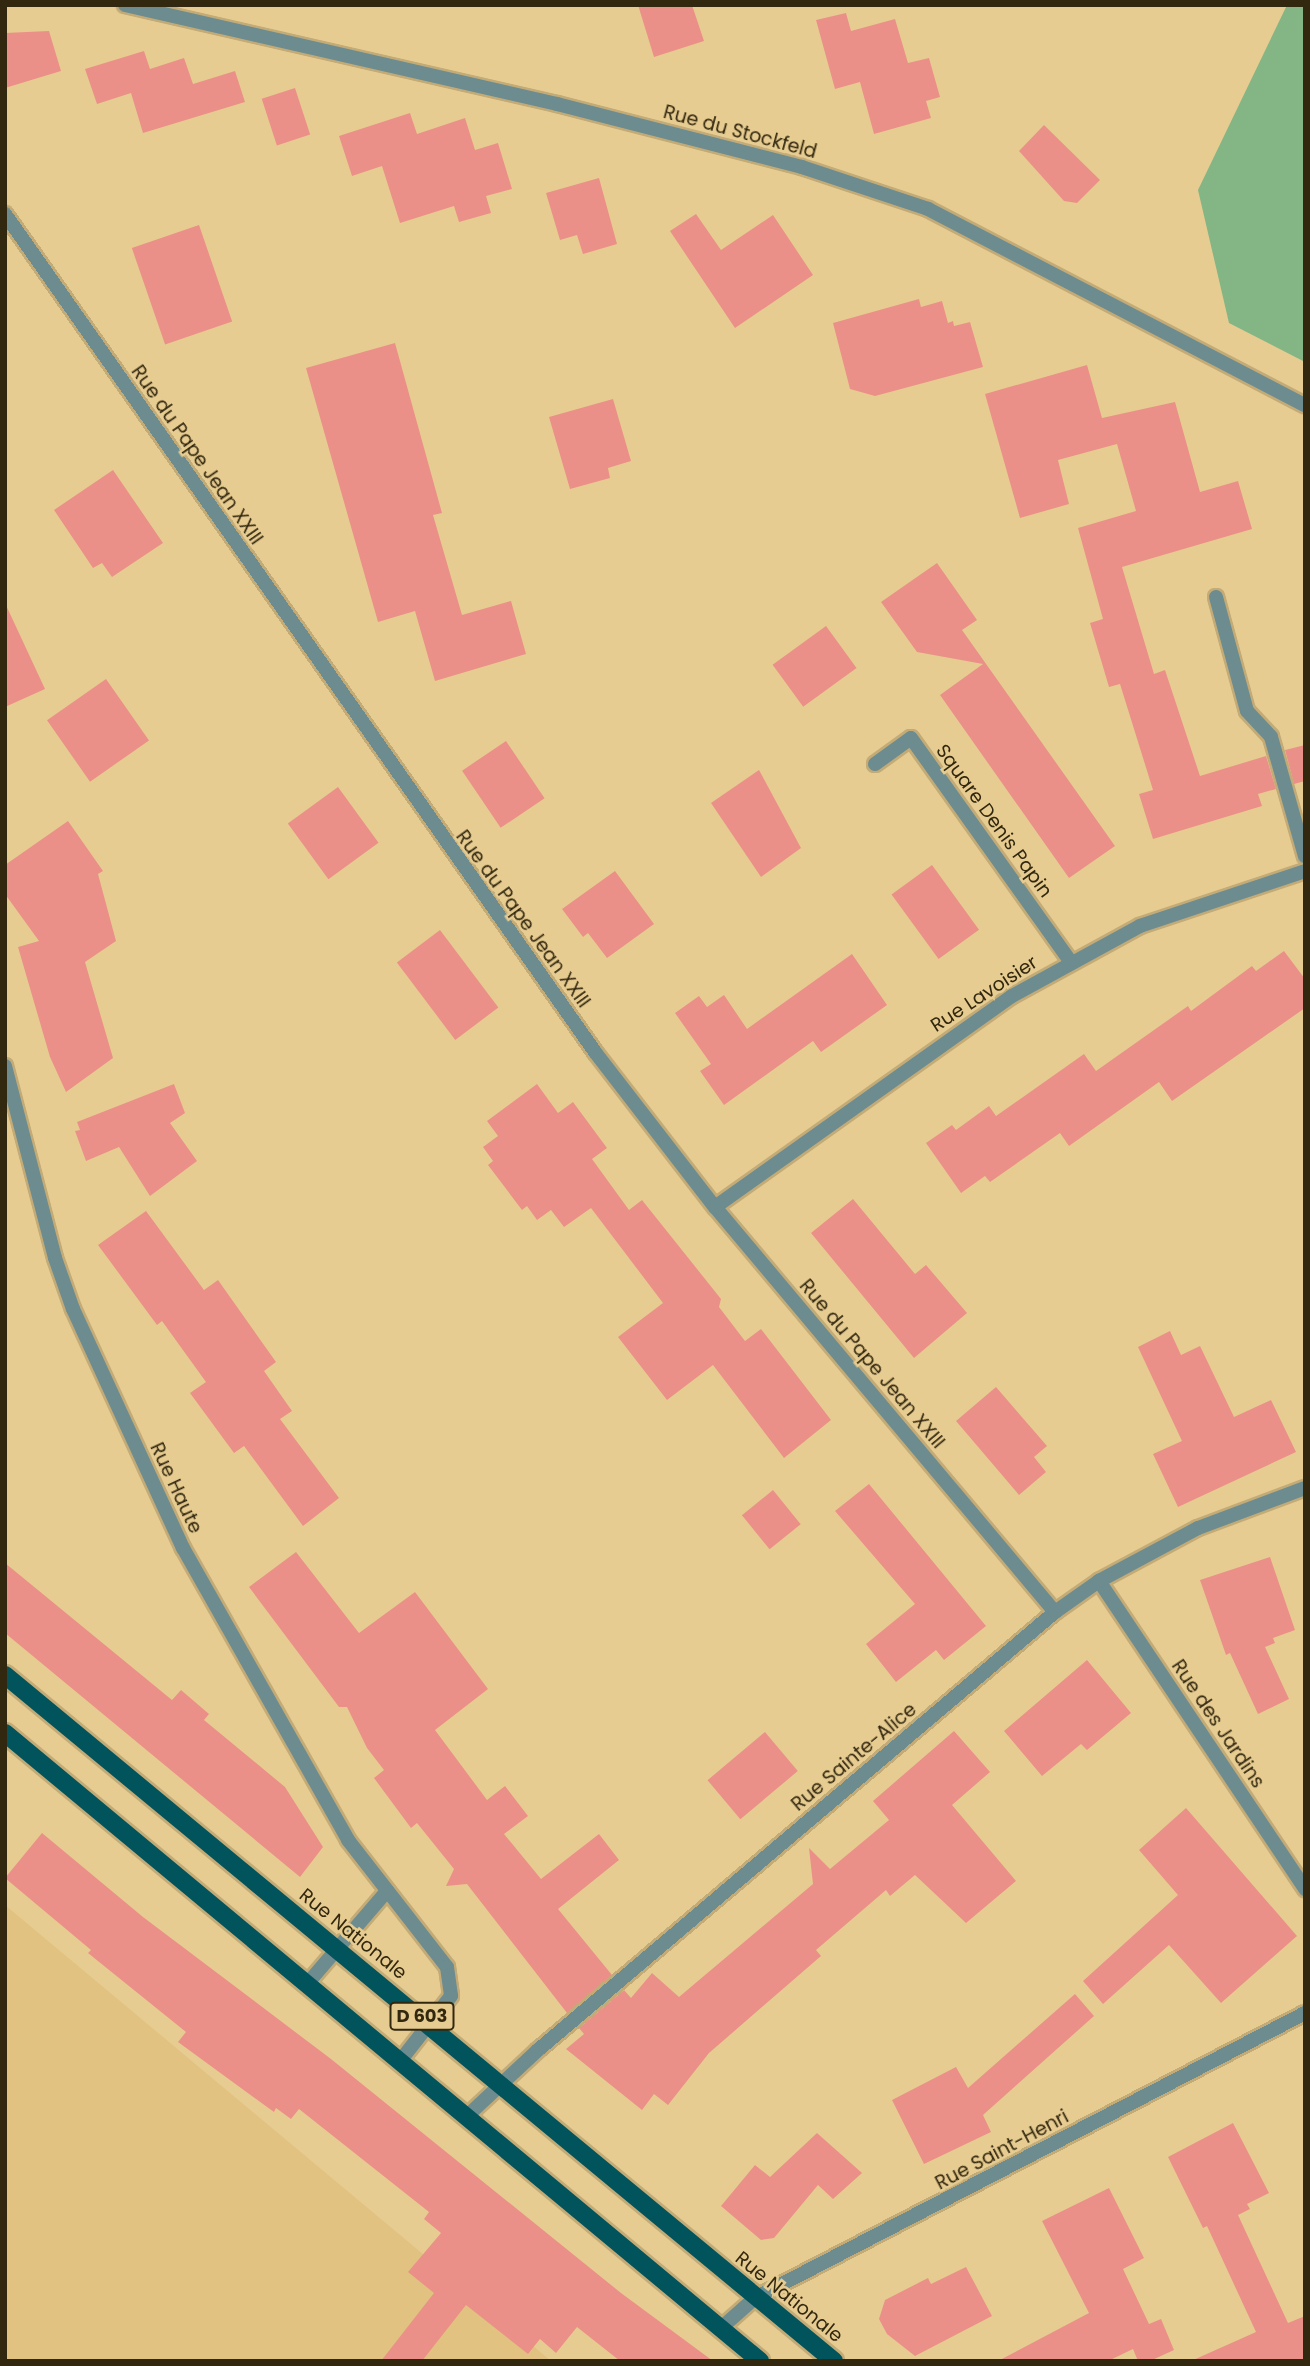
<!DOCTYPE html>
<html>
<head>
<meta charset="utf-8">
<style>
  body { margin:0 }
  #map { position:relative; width:1310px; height:2366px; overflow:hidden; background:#e7cc91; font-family:Poppins,sans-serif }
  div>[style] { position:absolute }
  .built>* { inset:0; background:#e1c280 }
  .green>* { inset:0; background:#83b585 }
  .building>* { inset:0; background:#eb9088; transform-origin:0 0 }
  .roads { filter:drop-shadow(2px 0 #c3ab77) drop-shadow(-2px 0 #c3ab77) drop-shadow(0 2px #c3ab77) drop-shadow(0 -2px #c3ab77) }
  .minor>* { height:14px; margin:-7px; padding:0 7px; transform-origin:7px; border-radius:7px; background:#6c8c90 }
  .primary>* { height:18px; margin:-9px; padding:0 9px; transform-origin:9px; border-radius:9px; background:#02545c }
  span { translate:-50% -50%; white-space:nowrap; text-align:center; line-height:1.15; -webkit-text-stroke:5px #e7cc91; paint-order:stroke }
  .shield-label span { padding:2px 5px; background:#e7cc91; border:2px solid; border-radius:5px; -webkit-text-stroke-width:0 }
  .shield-label { font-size:18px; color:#32270f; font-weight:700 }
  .street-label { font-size:19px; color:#32270f }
  .frame { position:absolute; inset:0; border:7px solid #32270f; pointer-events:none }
</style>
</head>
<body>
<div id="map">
  <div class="built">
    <i style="clip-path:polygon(5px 1905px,551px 2361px,5px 2361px)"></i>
  </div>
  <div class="green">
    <i style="clip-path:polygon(1287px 5px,1305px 5px,1305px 362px,1229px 323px,1198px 190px)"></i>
  </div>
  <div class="building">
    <i style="clip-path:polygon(638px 5px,692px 5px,704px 41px,654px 57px)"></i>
    <i style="clip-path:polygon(846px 13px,851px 31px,895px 19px,908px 63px,929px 58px,940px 97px,926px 101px,931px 118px,874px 134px,860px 82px,835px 89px,816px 20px)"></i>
    <i style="clip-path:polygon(49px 31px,61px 71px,5px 88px,5px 33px)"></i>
    <i style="clip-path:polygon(144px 51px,150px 69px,184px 58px,193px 84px,235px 71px,245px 102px,143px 133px,131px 93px,97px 104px,85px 69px)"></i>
    <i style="left:295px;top:88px;width:49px;height:35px;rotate:72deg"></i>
    <i style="clip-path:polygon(410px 113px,417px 134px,465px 118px,475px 150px,498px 143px,512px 189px,486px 196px,491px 213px,459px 222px,454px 206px,400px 223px,382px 166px,352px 176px,339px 136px)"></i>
    <i style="clip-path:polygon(1044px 125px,1100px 180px,1077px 203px,1064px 201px,1019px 151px)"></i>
    <i style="clip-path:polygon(599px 178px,617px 244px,583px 254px,577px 235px,560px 240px,546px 193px)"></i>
    <i style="clip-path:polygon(696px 214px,721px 250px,773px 215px,813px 275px,735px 328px,670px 231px)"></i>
    <i style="left:199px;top:225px;width:102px;height:71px;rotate:71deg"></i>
    <i style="clip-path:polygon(919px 299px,921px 307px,942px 301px,948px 323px,953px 321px,954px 326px,970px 322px,983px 367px,875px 396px,850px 389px,833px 323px)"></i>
    <i style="clip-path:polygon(395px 343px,442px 513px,433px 515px,462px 615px,511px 601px,526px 654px,435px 681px,415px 611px,378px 622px,306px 368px)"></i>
    <i style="clip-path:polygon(1087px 365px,1102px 418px,1175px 402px,1200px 492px,1238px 481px,1252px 529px,1122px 567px,1154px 674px,1165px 670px,1200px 776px,1266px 756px,1276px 789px,1258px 794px,1262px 806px,1153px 839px,1139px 794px,1153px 790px,1120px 684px,1109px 687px,1090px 623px,1103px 619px,1078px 528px,1136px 511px,1117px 444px,1058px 460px,1069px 504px,1020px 518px,985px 394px)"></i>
    <i style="clip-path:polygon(613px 399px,631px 461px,608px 468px,610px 478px,570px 489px,549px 417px)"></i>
    <i style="clip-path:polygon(113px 470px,163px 543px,112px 577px,102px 563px,93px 568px,54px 510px)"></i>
    <i style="clip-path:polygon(937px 563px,977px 620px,962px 630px,1115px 846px,1069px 878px,940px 695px,983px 664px,917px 652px,881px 602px)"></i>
    <i style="clip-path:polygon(5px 603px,45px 689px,5px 707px)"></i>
    <i style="left:826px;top:626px;width:52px;height:66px;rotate:54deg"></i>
    <i style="left:106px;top:679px;width:75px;height:72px;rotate:55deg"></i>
    <i style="left:506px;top:741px;width:69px;height:53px;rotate:56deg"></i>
    <i style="clip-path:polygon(1305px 745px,1305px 781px,1294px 784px,1285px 750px)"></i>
    <i style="clip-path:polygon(759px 770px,801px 848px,761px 877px,711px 803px)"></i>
    <i style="left:338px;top:787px;width:69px;height:62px;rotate:54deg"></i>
    <i style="clip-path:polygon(68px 821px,103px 871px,98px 874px,116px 941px,85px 962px,113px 1058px,66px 1092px,50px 1057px,18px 947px,39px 941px,5px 894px,5px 865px)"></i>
    <i style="left:932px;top:865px;width:80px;height:50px;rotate:54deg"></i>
    <i style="clip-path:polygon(615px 871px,654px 924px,607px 958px,588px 933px,583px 937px,562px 909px)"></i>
    <i style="left:440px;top:930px;width:97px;height:54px;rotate:53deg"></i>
    <i style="clip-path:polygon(1284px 951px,1305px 979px,1305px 1008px,1172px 1101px,1159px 1082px,1069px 1146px,1060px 1133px,990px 1182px,985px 1176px,961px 1193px,926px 1143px,952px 1125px,956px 1130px,989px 1106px,996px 1116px,1084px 1054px,1096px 1071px,1188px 1006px,1191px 1011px,1252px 966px,1256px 971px)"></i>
    <i style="clip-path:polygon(852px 954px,887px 1005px,821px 1052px,813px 1041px,724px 1105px,700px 1071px,711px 1064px,675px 1013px,699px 996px,707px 1007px,724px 995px,747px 1029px)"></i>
    <i style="clip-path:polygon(174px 1084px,185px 1113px,170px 1123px,197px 1161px,150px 1196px,119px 1147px,86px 1161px,75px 1131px,80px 1130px,77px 1122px)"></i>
    <i style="clip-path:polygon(537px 1084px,558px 1113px,573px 1102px,607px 1148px,592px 1159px,629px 1210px,642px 1200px,721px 1299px,719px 1307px,745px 1341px,761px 1329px,831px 1420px,784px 1458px,713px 1365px,667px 1400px,618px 1337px,663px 1303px,591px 1208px,564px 1227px,551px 1210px,537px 1220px,527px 1206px,522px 1210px,488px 1165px,493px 1161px,483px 1147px,498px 1136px,487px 1121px)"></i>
    <i style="clip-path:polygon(853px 1199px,915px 1274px,926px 1265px,967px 1313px,914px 1358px,811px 1233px)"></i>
    <i style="clip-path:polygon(146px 1211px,204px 1290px,218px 1280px,276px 1362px,264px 1371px,292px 1411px,280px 1419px,339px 1498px,303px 1526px,244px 1446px,234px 1453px,190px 1393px,206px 1382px,162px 1321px,157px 1325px,98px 1245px)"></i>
    <i style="clip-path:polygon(1170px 1331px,1181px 1355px,1200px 1346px,1234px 1417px,1271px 1400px,1296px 1452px,1178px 1507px,1153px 1454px,1182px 1441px,1138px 1347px)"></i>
    <i style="clip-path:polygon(996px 1387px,1047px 1446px,1034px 1457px,1046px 1472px,1019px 1495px,956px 1421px)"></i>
    <i style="clip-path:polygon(869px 1484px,986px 1626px,944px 1660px,936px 1650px,896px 1682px,866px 1644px,915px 1604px,835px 1511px)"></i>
    <i style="left:773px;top:1490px;width:44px;height:40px;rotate:51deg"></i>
    <i style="clip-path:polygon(296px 1552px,359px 1633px,415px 1592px,488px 1689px,435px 1730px,487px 1800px,505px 1786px,528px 1816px,504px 1834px,541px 1879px,599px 1834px,619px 1860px,558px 1909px,612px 1975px,567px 2013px,467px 1884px,446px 1886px,454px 1869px,417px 1823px,411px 1828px,374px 1778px,384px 1770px,367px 1748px,347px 1707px,339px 1707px,249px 1587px)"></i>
    <i style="clip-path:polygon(1270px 1557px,1295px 1630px,1273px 1638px,1275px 1643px,1265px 1647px,1289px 1699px,1258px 1714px,1230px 1653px,1226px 1655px,1200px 1580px)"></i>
    <i style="clip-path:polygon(5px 1563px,172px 1700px,181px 1690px,209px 1714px,204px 1720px,285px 1787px,323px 1847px,300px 1877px,5px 1633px)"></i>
    <i style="clip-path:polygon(1087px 1660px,1131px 1713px,1087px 1750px,1081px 1744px,1042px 1776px,1004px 1731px)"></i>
    <i style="clip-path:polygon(954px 1731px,990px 1772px,952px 1805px,1016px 1881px,966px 1923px,915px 1875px,890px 1896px,886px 1890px,816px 1950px,821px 1956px,709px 2053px,668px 2105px,654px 2094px,642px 2110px,566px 2049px,584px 2034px,579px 2028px,624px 1990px,631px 1998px,652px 1973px,679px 1997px,813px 1884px,809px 1848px,830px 1869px,889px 1820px,873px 1801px)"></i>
    <i style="left:765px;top:1732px;width:51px;height:75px;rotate:50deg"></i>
    <i style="clip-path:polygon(1186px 1808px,1297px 1936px,1221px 2003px,1169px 1945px,1103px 2004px,1083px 1981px,1178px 1895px,1139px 1850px)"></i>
    <i style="clip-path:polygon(42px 1833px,143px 1917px,331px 2059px,621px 2293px,713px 2361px,620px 2361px,577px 2327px,556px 2353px,540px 2339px,528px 2354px,466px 2305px,422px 2361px,381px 2361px,434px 2293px,408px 2272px,441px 2233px,424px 2219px,429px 2212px,299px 2109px,291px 2119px,276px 2108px,274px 2112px,178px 2042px,186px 2032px,88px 1953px,91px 1950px,5px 1878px)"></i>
    <i style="clip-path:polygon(1075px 1994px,1094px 2016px,983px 2115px,991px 2132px,924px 2164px,892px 2100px,956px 2067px,968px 2088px)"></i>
    <i style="clip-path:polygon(1233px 2123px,1269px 2193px,1247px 2204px,1250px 2209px,1238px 2215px,1288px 2323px,1305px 2316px,1305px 2361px,1191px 2361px,1256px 2332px,1207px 2226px,1203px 2228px,1168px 2157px)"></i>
    <i style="clip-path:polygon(817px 2133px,862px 2173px,833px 2199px,818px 2185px,774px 2238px,761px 2240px,721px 2206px,755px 2165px,770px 2177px)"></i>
    <i style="clip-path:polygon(1109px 2188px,1144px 2258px,1123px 2269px,1149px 2324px,1161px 2319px,1174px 2350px,1150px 2361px,1138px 2361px,1133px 2349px,1108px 2361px,998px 2361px,1089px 2313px,1042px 2221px)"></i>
    <i style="clip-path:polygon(966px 2267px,992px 2316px,915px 2356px,887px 2334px,879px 2319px,885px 2300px,928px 2278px,931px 2284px)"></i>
  </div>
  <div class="roads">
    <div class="minor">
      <i style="left:125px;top:5px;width:443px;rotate:12.9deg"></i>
      <i style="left:557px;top:104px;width:253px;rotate:14.4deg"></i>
      <i style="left:802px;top:167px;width:133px;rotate:18.4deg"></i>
      <i style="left:928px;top:209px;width:425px;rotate:27.5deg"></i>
      <i style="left:5px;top:214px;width:1025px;rotate:54.85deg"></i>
      <i style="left:595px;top:1052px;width:196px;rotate:52.3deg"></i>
      <i style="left:715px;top:1207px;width:529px;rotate:49.99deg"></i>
      <i style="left:1216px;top:597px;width:118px;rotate:74.8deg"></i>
      <i style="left:1247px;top:711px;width:35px;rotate:47deg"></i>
      <i style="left:1271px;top:737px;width:124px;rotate:74.1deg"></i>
      <i style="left:875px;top:764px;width:44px;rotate:-35.8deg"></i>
      <i style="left:911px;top:738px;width:275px;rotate:54.5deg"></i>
      <i style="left:5px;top:1066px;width:198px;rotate:75.4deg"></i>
      <i style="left:55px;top:1258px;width:54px;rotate:70.6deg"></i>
      <i style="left:73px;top:1309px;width:263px;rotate:65.3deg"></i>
      <i style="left:183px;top:1548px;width:335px;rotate:60.5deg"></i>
      <i style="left:348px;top:1840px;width:161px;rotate:52.1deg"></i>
      <i style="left:447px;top:1967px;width:29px;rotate:82deg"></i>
      <i style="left:451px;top:1996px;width:83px;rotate:128.1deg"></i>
      <i style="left:715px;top:1207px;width:364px;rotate:-35.4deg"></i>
      <i style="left:1012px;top:996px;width:146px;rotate:-28.7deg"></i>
      <i style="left:1140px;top:926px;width:174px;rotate:-18.4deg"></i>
      <i style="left:1099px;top:1581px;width:371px;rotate:56.2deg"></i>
      <i style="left:307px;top:1984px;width:123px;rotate:-49.3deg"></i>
      <i style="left:467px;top:2116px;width:97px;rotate:-42.9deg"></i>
      <i style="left:538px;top:2050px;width:678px;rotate:-40.27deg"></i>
      <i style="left:1055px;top:1612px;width:54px;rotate:-35.2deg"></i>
      <i style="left:1099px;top:1581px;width:112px;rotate:-28.2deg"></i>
      <i style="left:1198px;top:1528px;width:114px;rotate:-20.5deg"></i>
      <i style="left:721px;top:2328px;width:45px;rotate:-41.4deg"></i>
      <i style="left:755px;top:2298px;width:619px;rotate:-27.39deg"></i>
    </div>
    <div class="primary">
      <i style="left:5px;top:1675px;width:1076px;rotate:39.61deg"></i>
      <i style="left:5px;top:1733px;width:982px;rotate:39.75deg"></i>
    </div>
  </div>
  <div class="shield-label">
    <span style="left:422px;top:2016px">D 603</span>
  </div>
  <div class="street-label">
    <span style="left:740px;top:132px;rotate:15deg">Rue du Stockfeld</span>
    <span style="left:197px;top:455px;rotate:55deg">Rue du Pape Jean XXIII</span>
    <span style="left:994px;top:821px;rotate:54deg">Square Denis Papin</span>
    <span style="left:523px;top:919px;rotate:54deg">Rue du Pape Jean XXIII</span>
    <span style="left:984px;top:994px;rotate:-33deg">Rue Lavoisier</span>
    <span style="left:872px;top:1364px;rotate:50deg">Rue du Pape Jean XXIII</span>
    <span style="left:176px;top:1488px;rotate:65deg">Rue Haute</span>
    <span style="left:1218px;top:1724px;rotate:56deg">Rue des Jardins</span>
    <span style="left:854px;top:1757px;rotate:-40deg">Rue Sainte-Alice</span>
    <span style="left:353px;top:1934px;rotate:39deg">Rue Nationale</span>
    <span style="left:1002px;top:2150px;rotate:-28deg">Rue Saint-Henri</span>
    <span style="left:789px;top:2297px;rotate:39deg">Rue Nationale</span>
  </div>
  <div class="frame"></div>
</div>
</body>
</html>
